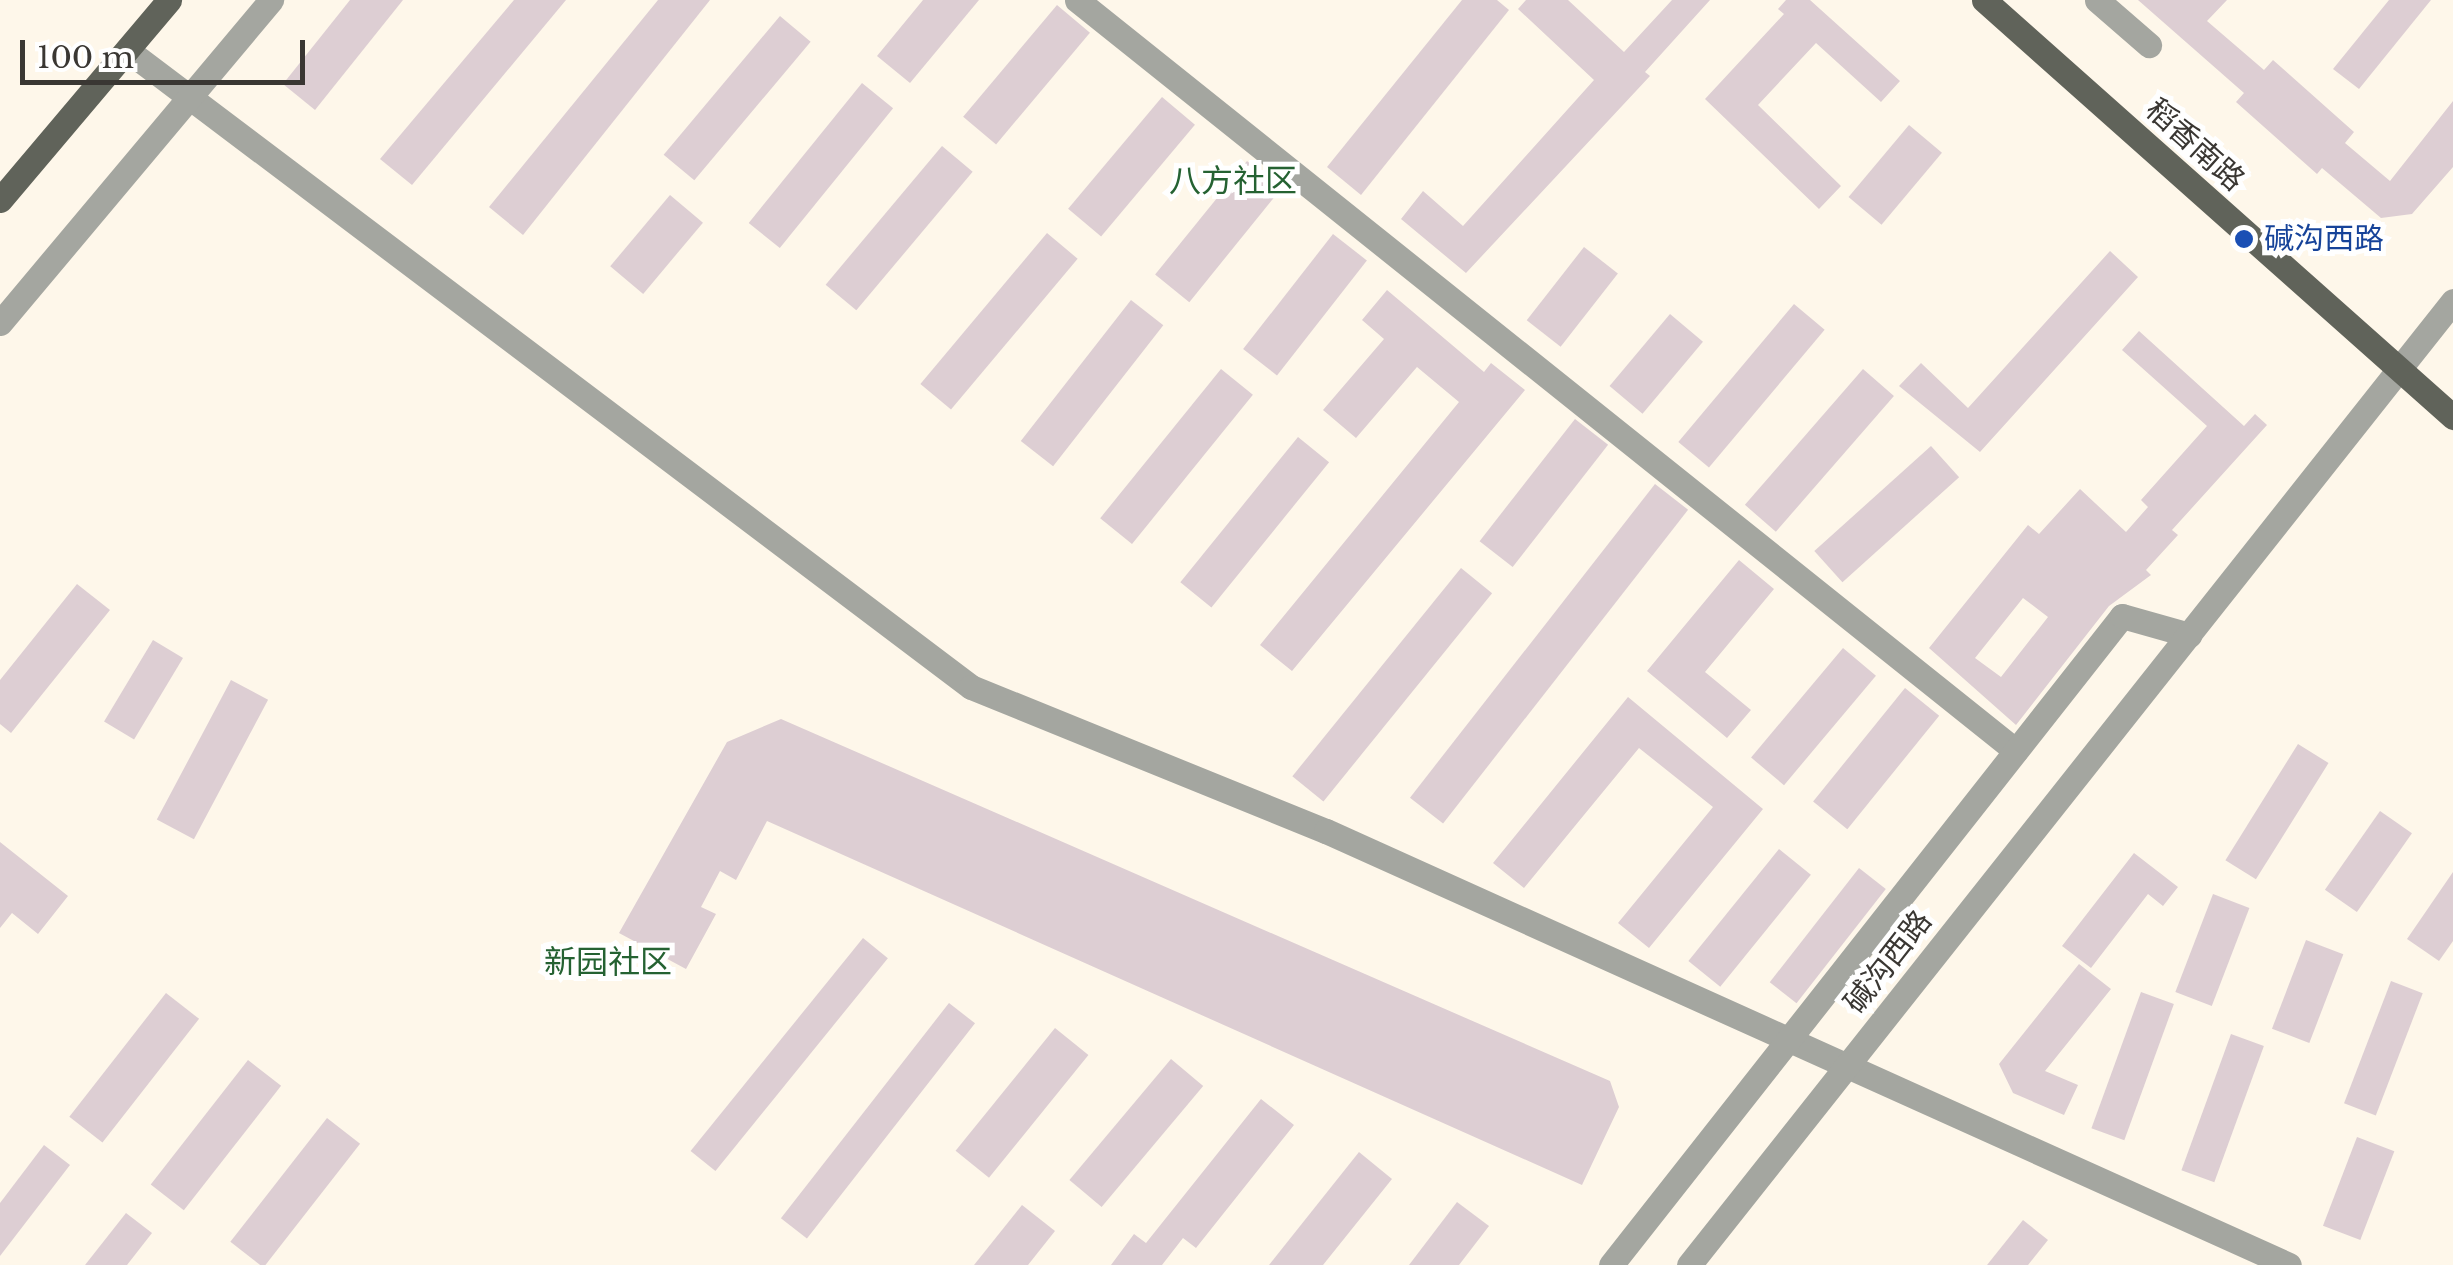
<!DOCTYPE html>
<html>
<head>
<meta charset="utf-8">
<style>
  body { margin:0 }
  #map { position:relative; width:2453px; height:1265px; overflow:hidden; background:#fef7ea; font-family:"Libre Baskerville","Noto Sans SC",serif }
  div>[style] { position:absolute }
  .building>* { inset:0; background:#ddced3; transform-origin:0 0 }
  .minor>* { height:25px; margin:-12.5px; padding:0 12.5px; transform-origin:12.5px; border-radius:12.5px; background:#a4a6a0 }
  .major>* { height:25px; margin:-12.5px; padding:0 12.5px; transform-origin:12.5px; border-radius:12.5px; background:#60635a }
  .dots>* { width:28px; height:28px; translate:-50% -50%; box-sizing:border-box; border:5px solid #fff; border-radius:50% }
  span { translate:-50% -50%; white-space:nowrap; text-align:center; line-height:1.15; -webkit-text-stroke:10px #fff; paint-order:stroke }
  .street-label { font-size:30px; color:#3a3733 }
  .transit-label { font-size:30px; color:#164399 }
  .left { translate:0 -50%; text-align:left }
  .neighbourhood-label { font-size:32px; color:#256232 }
  .scale { position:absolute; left:20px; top:40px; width:285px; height:45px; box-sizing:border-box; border:5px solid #3a3733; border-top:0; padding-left:12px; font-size:30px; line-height:35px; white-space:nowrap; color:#3a3733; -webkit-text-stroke:8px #fff; paint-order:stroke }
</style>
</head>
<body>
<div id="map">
  <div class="building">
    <i style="clip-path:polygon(350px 0,403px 0,315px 110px,283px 84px)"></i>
    <i style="clip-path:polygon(514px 0,566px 0,412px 185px,380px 159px)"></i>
    <i style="clip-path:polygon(658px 0,710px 0,523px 235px,489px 207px)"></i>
    <i style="clip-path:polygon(923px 0,979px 0,910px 83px,877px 56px)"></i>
    <i style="clip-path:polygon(1462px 0,1497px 0,1509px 10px,1361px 195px,1327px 167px)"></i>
    <i style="clip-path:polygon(1526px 0,1568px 0,1624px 52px,1672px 0,1710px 0,1645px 72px,1650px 76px,1466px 273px,1401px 219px,1423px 191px,1463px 226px,1594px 80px,1518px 9px)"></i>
    <i style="clip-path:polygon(1786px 0,1810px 0,1900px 81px,1881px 102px,1816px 43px,1758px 105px,1841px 186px,1819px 209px,1705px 99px,1784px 14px,1778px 9px)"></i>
    <i style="clip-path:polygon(2138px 0,2227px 0,2207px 21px,2264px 70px,2273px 60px,2354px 132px,2345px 143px,2390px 181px,2453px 101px,2453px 167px,2412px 214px,2381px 218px,2322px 168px,2317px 174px,2236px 102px,2244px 93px)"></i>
    <i style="clip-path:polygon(2389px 0,2431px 0,2359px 89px,2333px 69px)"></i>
    <i style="left:1057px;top:5px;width:43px;height:146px;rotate:40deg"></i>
    <i style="left:780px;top:16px;width:40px;height:181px;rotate:40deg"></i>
    <i style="left:862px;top:83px;width:40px;height:180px;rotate:39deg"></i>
    <i style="left:1162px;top:97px;width:43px;height:146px;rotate:40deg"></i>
    <i style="left:1909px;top:125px;width:43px;height:94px;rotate:40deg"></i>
    <i style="left:942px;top:146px;width:40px;height:181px;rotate:40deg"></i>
    <i style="left:1247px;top:161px;width:44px;height:146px;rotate:39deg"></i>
    <i style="left:670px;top:195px;width:43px;height:93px;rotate:40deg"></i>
    <i style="left:1047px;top:233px;width:40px;height:197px;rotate:40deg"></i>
    <i style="left:1333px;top:234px;width:43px;height:146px;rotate:38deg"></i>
    <i style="left:1584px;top:247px;width:43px;height:93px;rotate:38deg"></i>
    <i style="clip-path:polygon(2110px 251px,2138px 277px,1980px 452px,1899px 386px,1921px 363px,1968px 408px)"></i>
    <i style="clip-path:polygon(1387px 290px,1484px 372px,1491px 363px,1525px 390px,1292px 671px,1260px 645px,1459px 402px,1417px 367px,1356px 438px,1323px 410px,1384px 339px,1362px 320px)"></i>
    <i style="left:1131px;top:300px;width:41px;height:179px;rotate:38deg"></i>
    <i style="left:1794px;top:304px;width:40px;height:180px;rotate:40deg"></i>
    <i style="left:1670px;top:314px;width:43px;height:94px;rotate:40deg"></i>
    <i style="clip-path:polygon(evenodd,2139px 331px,2244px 426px,2255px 414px,2267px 425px,2172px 530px,2178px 535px,2146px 570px,2151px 575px,2109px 606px,2016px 725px,1929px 648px,2028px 525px,2039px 534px,2080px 489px,2126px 532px,2148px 507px,2141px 500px,2207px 426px,2122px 350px,2139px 331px,2023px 598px,2048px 617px,2001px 677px,1975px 658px,2023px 598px)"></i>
    <i style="left:1221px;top:369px;width:41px;height:192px;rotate:39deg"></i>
    <i style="left:1863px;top:369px;width:41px;height:180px;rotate:41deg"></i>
    <i style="left:1575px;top:419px;width:42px;height:155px;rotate:38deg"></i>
    <i style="left:1298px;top:437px;width:40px;height:187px;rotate:39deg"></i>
    <i style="left:1931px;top:446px;width:42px;height:157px;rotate:48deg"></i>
    <i style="left:1655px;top:484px;width:42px;height:398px;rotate:38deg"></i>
    <i style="clip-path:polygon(1739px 560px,1774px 589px,1705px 672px,1751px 710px,1727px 738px,1647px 671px)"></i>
    <i style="left:1461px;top:568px;width:40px;height:268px;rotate:39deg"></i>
    <i style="clip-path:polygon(77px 584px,110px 610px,11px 733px,0 724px,0 680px)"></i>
    <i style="left:153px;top:640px;width:35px;height:95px;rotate:31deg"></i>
    <i style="left:1843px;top:648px;width:43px;height:143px;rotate:40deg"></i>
    <i style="left:231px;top:680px;width:42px;height:158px;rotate:28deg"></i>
    <i style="left:1905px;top:688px;width:44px;height:146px;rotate:39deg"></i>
    <i style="clip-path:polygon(1628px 697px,1763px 809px,1649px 948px,1618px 923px,1713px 807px,1639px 748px,1524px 888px,1493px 863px)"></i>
    <i style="clip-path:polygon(781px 719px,1610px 1081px,1619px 1107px,1582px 1185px,767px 821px,736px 880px,720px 871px,701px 907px,716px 914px,686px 969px,619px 933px,727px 742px)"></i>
    <i style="left:2298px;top:744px;width:36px;height:137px;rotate:32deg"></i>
    <i style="left:2380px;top:811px;width:39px;height:96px;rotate:35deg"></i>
    <i style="clip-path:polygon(0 842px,68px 896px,38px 934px,12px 913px,0 928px)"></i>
    <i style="left:1779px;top:849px;width:41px;height:144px;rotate:39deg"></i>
    <i style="clip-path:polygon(2134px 853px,2178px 887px,2163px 906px,2148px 894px,2091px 968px,2062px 946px)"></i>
    <i style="left:1859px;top:868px;width:34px;height:145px;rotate:38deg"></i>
    <i style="clip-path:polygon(2453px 872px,2453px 941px,2439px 961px,2407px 939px)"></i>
    <i style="left:2213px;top:894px;width:39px;height:105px;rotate:21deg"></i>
    <i style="left:863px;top:938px;width:32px;height:274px;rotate:39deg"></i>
    <i style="left:2306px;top:940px;width:40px;height:95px;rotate:21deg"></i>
    <i style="clip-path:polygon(2079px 964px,2111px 989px,2045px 1071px,2078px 1085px,2064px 1115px,2013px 1093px,1999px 1064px)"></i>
    <i style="left:2391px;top:981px;width:34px;height:131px;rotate:21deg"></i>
    <i style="left:2141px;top:992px;width:35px;height:145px;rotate:20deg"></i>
    <i style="left:166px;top:993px;width:42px;height:157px;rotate:38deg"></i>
    <i style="left:949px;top:1003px;width:33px;height:273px;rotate:38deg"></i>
    <i style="left:1055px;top:1028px;width:43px;height:158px;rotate:39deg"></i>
    <i style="left:2231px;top:1034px;width:35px;height:145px;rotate:20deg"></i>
    <i style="left:1171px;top:1059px;width:42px;height:158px;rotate:40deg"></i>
    <i style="left:248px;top:1060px;width:42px;height:158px;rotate:38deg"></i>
    <i style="clip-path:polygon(1261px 1099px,1294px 1125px,1196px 1248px,1183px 1238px,1162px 1265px,1111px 1265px,1134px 1234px,1146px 1243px)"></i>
    <i style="left:327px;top:1118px;width:42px;height:157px;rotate:38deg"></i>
    <i style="left:2357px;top:1137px;width:40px;height:95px;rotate:21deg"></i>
    <i style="clip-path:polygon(44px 1145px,70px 1165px,0 1256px,0 1203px)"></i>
    <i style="clip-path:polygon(1359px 1152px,1392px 1179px,1323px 1265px,1269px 1265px)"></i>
    <i style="clip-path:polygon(1457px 1202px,1489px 1226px,1459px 1265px,1409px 1265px)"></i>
    <i style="clip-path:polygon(1022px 1205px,1055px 1231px,1028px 1265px,974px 1265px)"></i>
    <i style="clip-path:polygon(126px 1213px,152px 1233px,127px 1265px,85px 1265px)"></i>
    <i style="clip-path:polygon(2023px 1220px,2048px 1240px,2028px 1265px,1987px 1265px)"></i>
  </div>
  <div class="minor">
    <i style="left:1077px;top:0;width:1202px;rotate:38.65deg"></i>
    <i style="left:2097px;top:0;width:69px;rotate:40.9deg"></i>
    <i style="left:127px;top:50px;width:1057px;rotate:37.04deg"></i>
    <i style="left:971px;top:687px;width:383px;rotate:22.1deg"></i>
    <i style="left:1326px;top:831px;width:1056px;rotate:24.26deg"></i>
    <i style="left:0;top:323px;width:422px;rotate:-50deg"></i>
    <i style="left:1611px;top:1265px;width:826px;rotate:-51.78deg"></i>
    <i style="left:2122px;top:616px;width:70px;rotate:15.8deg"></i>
    <i style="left:1689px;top:1265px;width:1230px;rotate:-51.6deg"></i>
  </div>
  <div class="major">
    <i style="left:1984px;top:0;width:628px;rotate:41.64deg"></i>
    <i style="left:0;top:200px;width:262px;rotate:-49.8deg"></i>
  </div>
  <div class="dots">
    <i style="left:2244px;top:239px;background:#1a4fb4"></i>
  </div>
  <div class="street-label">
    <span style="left:2195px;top:145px;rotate:42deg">稻香南路</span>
    <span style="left:1888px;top:962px;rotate:-52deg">碱沟西路</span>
  </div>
  <div class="transit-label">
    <span class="left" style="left:2264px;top:239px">碱沟西路</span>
  </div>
  <div class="neighbourhood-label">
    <span style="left:1233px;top:181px">八方社区</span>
    <span style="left:608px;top:962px">新园社区</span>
  </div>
  <div class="scale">100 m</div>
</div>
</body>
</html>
